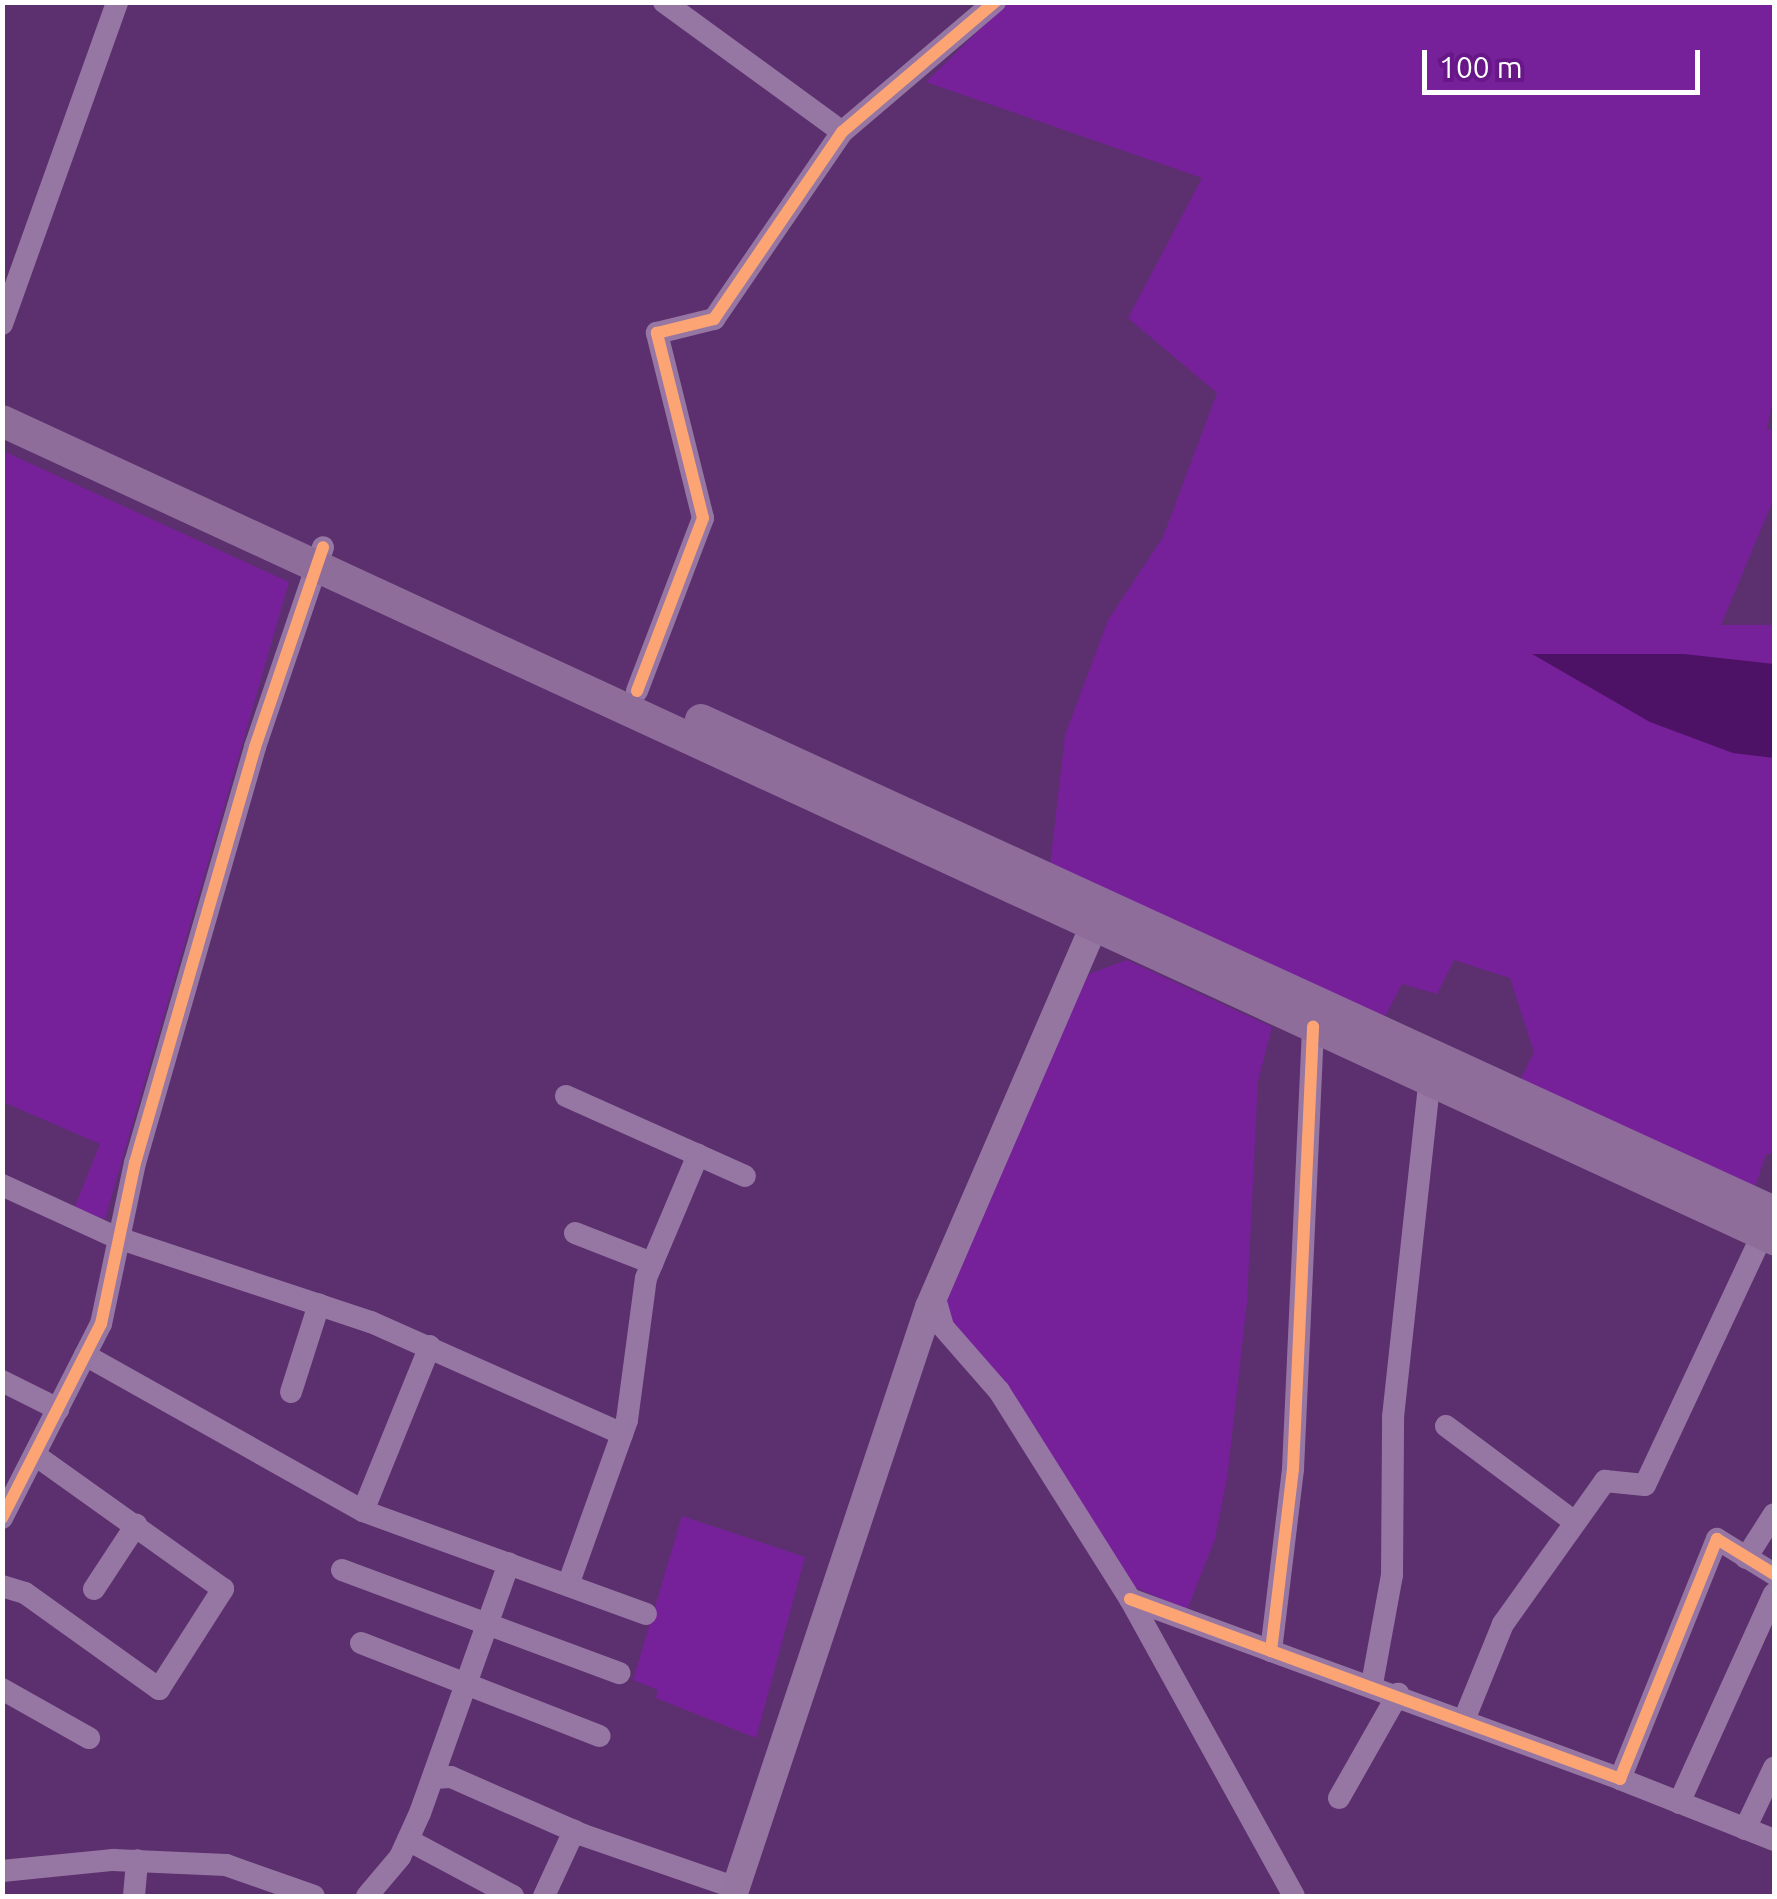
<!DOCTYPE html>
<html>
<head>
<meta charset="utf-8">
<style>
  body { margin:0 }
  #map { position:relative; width:1777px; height:1899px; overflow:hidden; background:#5c306e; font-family:Ubuntu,sans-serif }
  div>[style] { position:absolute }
  .green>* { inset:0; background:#762199 }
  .water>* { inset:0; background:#4d1265 }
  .minor>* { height:22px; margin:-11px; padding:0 11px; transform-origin:11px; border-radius:11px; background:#9677a3 }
  .major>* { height:28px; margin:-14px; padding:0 14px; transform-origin:14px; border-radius:14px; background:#9476a1 }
  .highway>* { height:32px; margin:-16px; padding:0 16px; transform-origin:16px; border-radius:16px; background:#8e6d9a }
  .cycleway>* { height:12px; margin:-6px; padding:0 6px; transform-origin:6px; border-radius:6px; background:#fda474 }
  span { translate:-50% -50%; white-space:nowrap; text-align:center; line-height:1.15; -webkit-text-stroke:10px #671787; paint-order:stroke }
  .frame { position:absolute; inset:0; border:5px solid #fff; pointer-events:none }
  .scale { position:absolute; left:1422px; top:50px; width:278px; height:45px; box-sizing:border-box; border:5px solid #fff; border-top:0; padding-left:12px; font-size:30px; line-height:35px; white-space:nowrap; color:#fff; -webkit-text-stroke:8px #671787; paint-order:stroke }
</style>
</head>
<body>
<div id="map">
  <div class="green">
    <i style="clip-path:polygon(1007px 3px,1774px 3px,1774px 395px,1767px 429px,1774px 430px,1774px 498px,1721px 625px,1774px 625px,1774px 1154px,1766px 1154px,1751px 1200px,1514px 1092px,1534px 1052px,1510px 978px,1454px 960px,1437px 994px,1402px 984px,1381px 1024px,1048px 883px,1065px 735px,1108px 620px,1163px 537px,1217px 393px,1128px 318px,1202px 178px,926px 82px)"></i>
    <i style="clip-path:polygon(3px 451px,289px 582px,105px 1219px,74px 1209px,100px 1144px,3px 1102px)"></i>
    <i style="clip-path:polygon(1127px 960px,1272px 1027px,1258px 1081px,1247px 1302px,1227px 1479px,1215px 1539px,1187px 1610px,1121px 1581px,1036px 1428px,948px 1326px,944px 1301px,1010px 1134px,1089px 974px)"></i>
    <i style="clip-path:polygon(682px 1516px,805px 1557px,756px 1738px,656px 1698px,658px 1690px,633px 1680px)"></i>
  </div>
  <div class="water">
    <i style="clip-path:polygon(1532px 654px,1684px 654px,1774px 664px,1774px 758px,1733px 753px,1650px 722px)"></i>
  </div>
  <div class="minor">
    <i style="left:664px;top:2px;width:220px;rotate:36.1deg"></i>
    <i style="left:2px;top:324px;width:342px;rotate:-70.3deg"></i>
    <i style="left:637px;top:691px;width:185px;rotate:-69.1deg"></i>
    <i style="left:703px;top:518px;width:191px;rotate:-104deg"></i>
    <i style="left:657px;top:333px;width:59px;rotate:-13.8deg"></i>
    <i style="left:714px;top:319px;width:227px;rotate:-55.6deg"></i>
    <i style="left:842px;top:132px;width:201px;rotate:-40.4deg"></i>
    <i style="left:566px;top:1096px;width:196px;rotate:24.1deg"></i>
    <i style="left:2px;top:1185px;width:124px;rotate:24.7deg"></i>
    <i style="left:115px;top:1237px;width:270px;rotate:18.4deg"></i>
    <i style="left:371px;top:1322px;width:275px;rotate:24deg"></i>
    <i style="left:575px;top:1233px;width:83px;rotate:21.3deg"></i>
    <i style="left:934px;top:1295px;width:33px;rotate:74deg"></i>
    <i style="left:943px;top:1327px;width:85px;rotate:48.8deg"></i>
    <i style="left:999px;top:1391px;width:246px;rotate:57.8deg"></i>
    <i style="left:1130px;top:1599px;width:339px;rotate:61.1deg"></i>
    <i style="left:85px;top:1355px;width:319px;rotate:29.3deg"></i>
    <i style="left:363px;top:1511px;width:301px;rotate:20deg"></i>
    <i style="left:2px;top:1381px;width:63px;rotate:26.6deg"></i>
    <i style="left:291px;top:1392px;width:92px;rotate:-72.3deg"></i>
    <i style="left:1446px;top:1426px;width:161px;rotate:36.7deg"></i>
    <i style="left:363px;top:1511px;width:178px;rotate:-67.9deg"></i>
    <i style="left:2px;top:1518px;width:218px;rotate:-63deg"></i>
    <i style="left:101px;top:1324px;width:165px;rotate:-78.1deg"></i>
    <i style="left:135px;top:1163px;width:433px;rotate:-73.9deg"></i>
    <i style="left:255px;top:747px;width:211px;rotate:-71.2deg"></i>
    <i style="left:1746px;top:1558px;width:52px;rotate:-57.5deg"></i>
    <i style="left:342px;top:1570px;width:296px;rotate:20.4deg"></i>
    <i style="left:568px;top:1585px;width:175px;rotate:-70.3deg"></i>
    <i style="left:627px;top:1420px;width:143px;rotate:-82.4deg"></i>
    <i style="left:646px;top:1278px;width:134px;rotate:-67.1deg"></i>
    <i style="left:2px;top:1586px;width:24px;rotate:17deg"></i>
    <i style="left:25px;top:1593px;width:165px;rotate:35.6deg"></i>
    <i style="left:159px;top:1689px;width:119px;rotate:-57.4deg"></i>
    <i style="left:223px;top:1589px;width:231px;rotate:-144.5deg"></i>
    <i style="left:94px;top:1589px;width:77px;rotate:-56.7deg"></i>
    <i style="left:1130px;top:1599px;width:150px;rotate:20.2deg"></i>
    <i style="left:1271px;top:1651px;width:183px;rotate:-83.1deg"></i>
    <i style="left:1293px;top:1469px;width:443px;rotate:-87.4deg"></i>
    <i style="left:361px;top:1643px;width:256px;rotate:21.3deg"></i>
    <i style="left:1271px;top:1651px;width:372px;rotate:20.1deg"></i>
    <i style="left:1620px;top:1779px;width:259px;rotate:-68deg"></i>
    <i style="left:1717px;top:1539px;width:67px;rotate:31.6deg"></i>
    <i style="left:1372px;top:1684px;width:111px;rotate:-79.6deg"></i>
    <i style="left:1392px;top:1575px;width:158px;rotate:-89.6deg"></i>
    <i style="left:1393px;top:1417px;width:340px;rotate:-83.8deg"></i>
    <i style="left:2px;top:1689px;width:100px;rotate:29.4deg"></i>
    <i style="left:1464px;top:1720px;width:104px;rotate:-67.9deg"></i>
    <i style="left:1503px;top:1624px;width:176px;rotate:-54.5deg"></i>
    <i style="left:1605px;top:1481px;width:40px;rotate:5.7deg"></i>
    <i style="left:1645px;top:1485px;width:288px;rotate:-64.9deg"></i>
    <i style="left:433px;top:1778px;width:18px;rotate:-3deg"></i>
    <i style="left:451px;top:1777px;width:144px;rotate:23.7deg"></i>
    <i style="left:583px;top:1835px;width:162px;rotate:19.1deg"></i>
    <i style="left:1620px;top:1779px;width:166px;rotate:21.6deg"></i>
    <i style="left:1339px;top:1798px;width:120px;rotate:-60.4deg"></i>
    <i style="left:1679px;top:1803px;width:230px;rotate:-65.6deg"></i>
    <i style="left:1745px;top:1829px;width:68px;rotate:-64.6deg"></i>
    <i style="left:408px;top:1840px;width:119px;rotate:28.1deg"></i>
    <i style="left:2px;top:1871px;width:112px;rotate:-5.7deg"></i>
    <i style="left:113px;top:1860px;width:113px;rotate:2.5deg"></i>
    <i style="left:226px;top:1865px;width:93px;rotate:19.4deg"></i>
    <i style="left:134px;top:1896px;width:36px;rotate:-85deg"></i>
    <i style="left:367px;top:1896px;width:51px;rotate:-49.8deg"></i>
    <i style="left:400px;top:1857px;width:48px;rotate:-65.6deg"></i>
    <i style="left:420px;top:1813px;width:265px;rotate:-70.4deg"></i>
    <i style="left:544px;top:1896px;width:72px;rotate:-65.2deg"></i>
  </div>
  <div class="major">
    <i style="left:733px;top:1896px;width:621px;rotate:-71.59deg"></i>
    <i style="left:929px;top:1307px;width:434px;rotate:-66.6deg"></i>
  </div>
  <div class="highway">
    <i style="left:2px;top:421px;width:1952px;rotate:24.78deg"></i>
    <i style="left:701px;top:720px;width:1180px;rotate:24.63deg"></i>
  </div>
  <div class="cycleway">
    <i style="left:637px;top:691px;width:185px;rotate:-69.1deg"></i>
    <i style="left:703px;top:518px;width:191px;rotate:-104deg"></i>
    <i style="left:657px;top:333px;width:59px;rotate:-13.8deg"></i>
    <i style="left:714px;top:319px;width:227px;rotate:-55.6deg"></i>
    <i style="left:842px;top:132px;width:201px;rotate:-40.4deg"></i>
    <i style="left:2px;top:1518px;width:218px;rotate:-63deg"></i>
    <i style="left:101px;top:1324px;width:165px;rotate:-78.1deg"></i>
    <i style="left:135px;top:1163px;width:433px;rotate:-73.9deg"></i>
    <i style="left:255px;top:747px;width:211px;rotate:-71.2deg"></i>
    <i style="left:1130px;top:1599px;width:150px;rotate:20.2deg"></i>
    <i style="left:1271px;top:1651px;width:183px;rotate:-83.1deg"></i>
    <i style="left:1293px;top:1469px;width:443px;rotate:-87.4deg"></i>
    <i style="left:1271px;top:1651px;width:372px;rotate:20.1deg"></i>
    <i style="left:1620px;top:1779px;width:259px;rotate:-68deg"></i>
    <i style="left:1717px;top:1539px;width:67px;rotate:31.6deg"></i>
  </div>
  <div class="frame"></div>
  <div class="scale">100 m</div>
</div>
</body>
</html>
